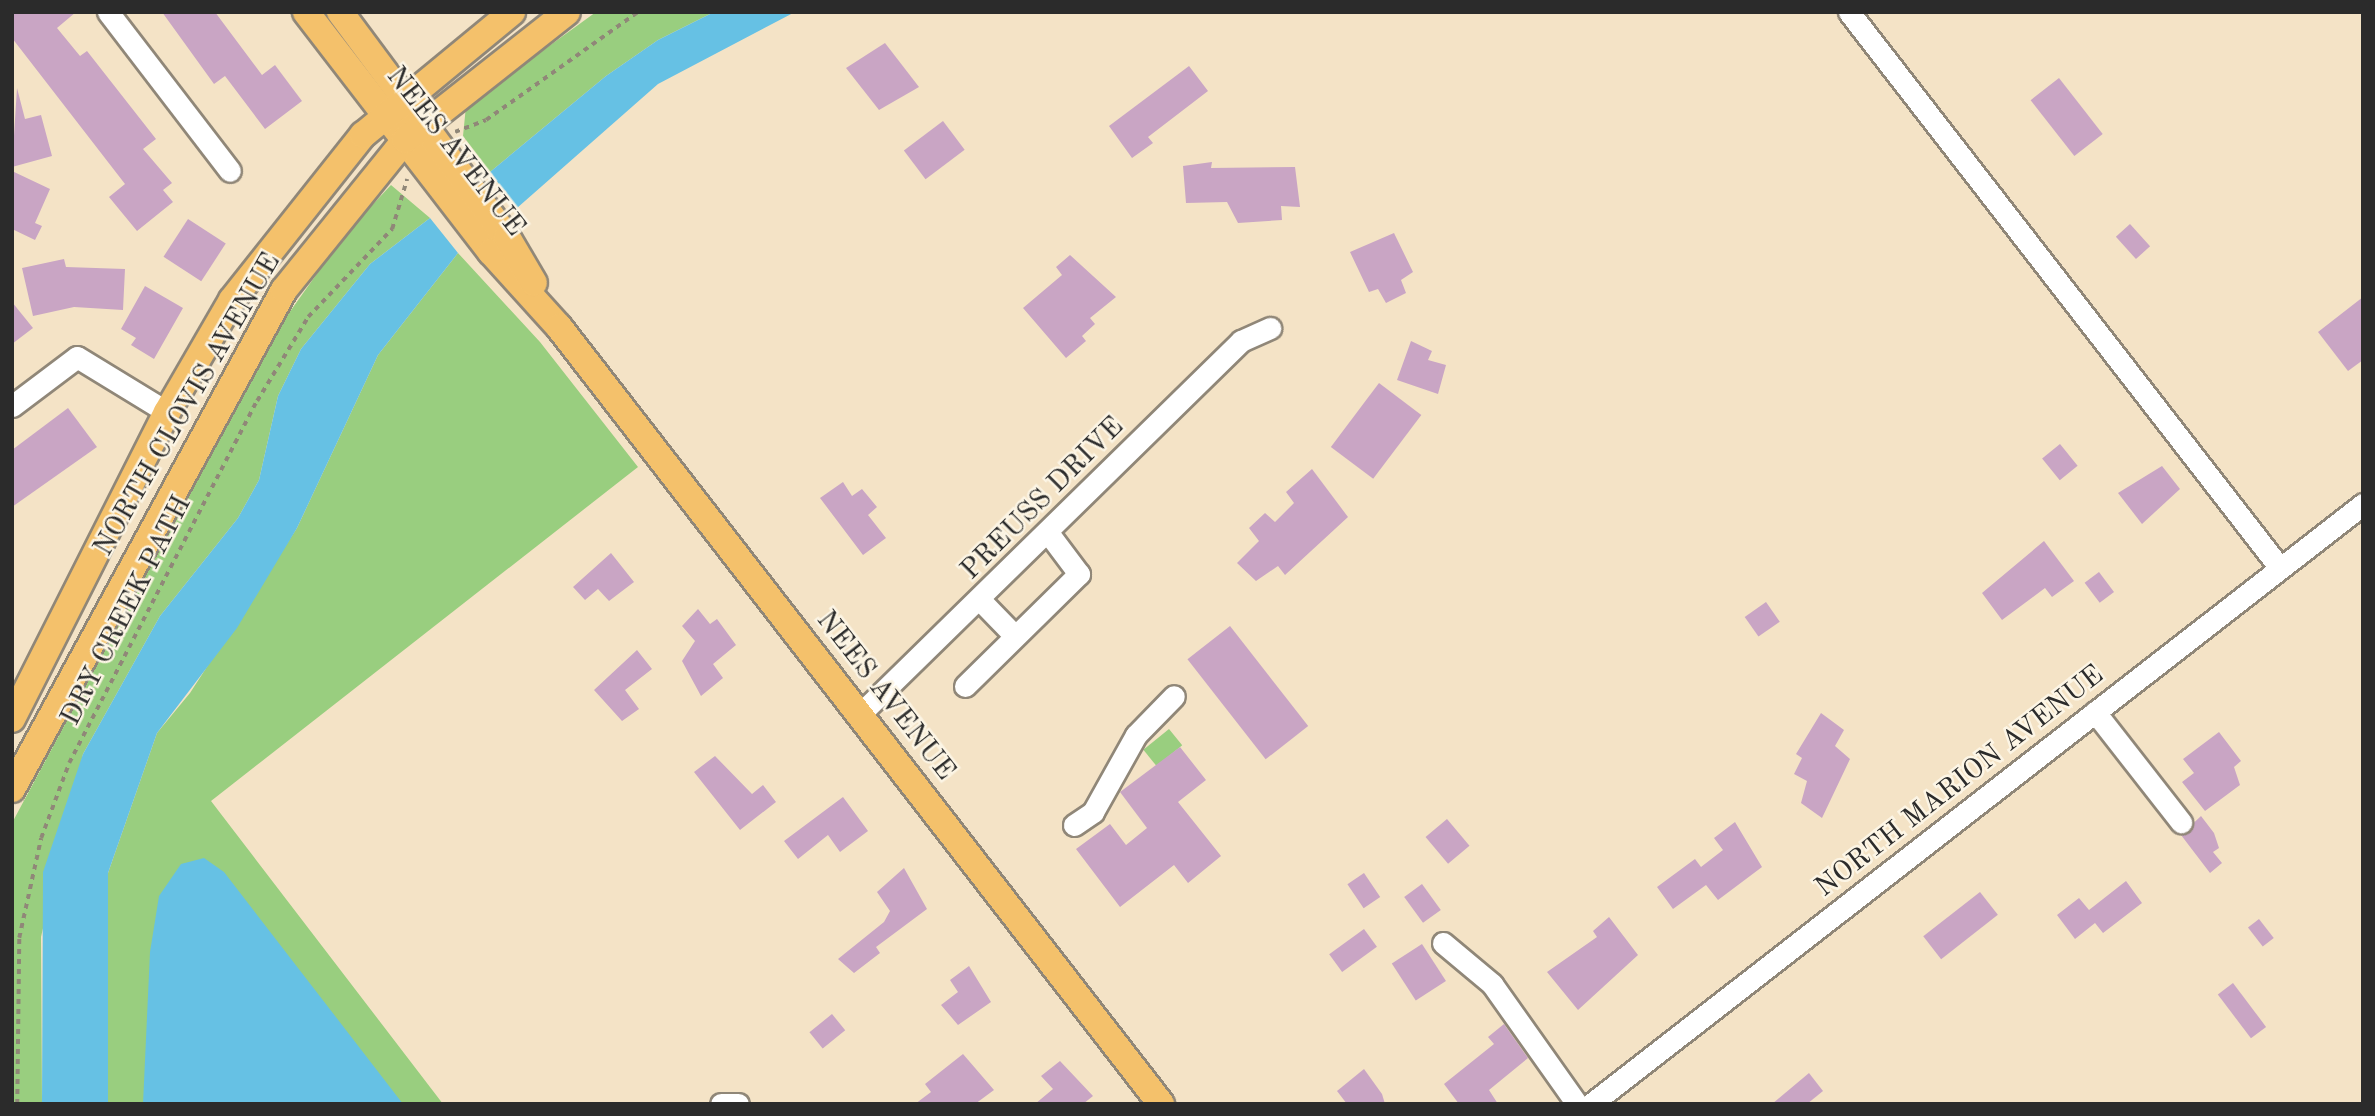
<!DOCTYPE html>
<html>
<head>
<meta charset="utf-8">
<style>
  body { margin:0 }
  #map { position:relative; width:2375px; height:1116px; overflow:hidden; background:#f4e3c6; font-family:"Old Standard TT",serif }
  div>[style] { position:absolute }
  .green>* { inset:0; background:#99ce7f; transform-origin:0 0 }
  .water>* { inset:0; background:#66c1e4 }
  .building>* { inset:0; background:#c9a5c4; transform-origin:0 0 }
  .path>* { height:3.5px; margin-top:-1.75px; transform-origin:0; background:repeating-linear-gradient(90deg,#908778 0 5px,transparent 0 10px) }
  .roads { filter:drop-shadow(2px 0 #908778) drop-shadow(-2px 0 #908778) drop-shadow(0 2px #908778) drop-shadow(0 -2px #908778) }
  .minor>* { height:21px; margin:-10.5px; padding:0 10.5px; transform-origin:10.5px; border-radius:10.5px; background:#fff }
  .major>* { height:26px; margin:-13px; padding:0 13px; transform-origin:13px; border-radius:13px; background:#f4c16b }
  span { translate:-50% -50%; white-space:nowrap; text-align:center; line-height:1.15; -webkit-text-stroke:5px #fcf5e5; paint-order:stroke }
  .street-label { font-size:28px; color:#2b2b2b }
  .frame { position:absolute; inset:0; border:14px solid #2b2b2b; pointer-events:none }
</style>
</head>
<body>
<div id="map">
  <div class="green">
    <i style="clip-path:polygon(596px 12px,714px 12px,658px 40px,606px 76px,490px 172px,463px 136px,466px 106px)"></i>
    <i style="clip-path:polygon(391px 185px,430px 218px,370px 264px,301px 349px,278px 396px,259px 480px,238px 518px,160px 616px,83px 754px,41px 937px,42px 1104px,12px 1104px,12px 823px,274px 334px,346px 233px)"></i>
    <i style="clip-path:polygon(458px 253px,540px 342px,638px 467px,211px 801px,443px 1104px,108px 1104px,108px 873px,157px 733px,190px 693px,297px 528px,378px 355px)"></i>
    <i style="left:1169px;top:729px;width:21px;height:33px;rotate:51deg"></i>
  </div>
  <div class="water">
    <i style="clip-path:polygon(714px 12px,795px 12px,658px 84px,517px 208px,490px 172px,606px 76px,658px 40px)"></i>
    <i style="clip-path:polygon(430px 218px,458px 253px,378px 355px,297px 528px,237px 628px,157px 733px,108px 873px,108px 1104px,42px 1104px,43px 872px,83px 754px,160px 616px,238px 518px,259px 480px,278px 396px,301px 349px,370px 264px)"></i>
    <i style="clip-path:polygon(204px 858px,224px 872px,403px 1104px,143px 1104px,150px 952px,159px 896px,181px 864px)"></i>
  </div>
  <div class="building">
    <i style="clip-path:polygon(12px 12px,76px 12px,57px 28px,80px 56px,87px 51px,156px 139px,143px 149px,172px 183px,163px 190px,173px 202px,137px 231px,109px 197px,125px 184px,12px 38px)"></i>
    <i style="clip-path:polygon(162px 12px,215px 12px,262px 75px,275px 65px,302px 101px,265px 129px,225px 76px,214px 84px)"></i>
    <i style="clip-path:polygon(885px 43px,919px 87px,879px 110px,846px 68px)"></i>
    <i style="clip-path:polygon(1189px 66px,1208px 91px,1148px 137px,1153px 143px,1132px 158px,1109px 126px)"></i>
    <i style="left:2059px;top:78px;width:71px;height:36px;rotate:52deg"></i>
    <i style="clip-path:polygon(17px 88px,25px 119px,41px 115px,52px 156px,12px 167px)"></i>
    <i style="left:943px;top:121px;width:36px;height:49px;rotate:53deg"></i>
    <i style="clip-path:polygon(1212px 162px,1211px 168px,1295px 167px,1300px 207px,1281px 206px,1282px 220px,1238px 223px,1227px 202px,1186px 203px,1183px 166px)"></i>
    <i style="clip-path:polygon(12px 171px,50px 189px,35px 223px,42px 226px,35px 240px,12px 229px)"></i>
    <i style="left:188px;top:219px;width:45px;height:45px;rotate:33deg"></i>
    <i style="left:2130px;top:224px;width:30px;height:19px;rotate:48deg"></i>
    <i style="clip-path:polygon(1394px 233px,1413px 272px,1401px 280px,1406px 293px,1386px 303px,1378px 289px,1369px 292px,1350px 252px)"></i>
    <i style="clip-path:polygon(1070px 255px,1116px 297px,1090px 318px,1095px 324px,1082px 336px,1086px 341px,1066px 358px,1023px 308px,1062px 275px,1056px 267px)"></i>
    <i style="clip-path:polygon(64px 259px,66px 267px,125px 269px,123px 310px,74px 307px,33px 316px,22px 268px)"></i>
    <i style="clip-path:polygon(145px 286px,183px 308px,154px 359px,131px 345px,136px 338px,121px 329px)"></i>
    <i style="clip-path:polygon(2363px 297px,2363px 360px,2348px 371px,2318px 332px)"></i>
    <i style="clip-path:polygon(12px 302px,33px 328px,12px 344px)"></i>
    <i style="clip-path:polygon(1411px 341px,1432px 351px,1428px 360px,1446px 365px,1438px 394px,1397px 380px)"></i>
    <i style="left:1379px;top:383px;width:53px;height:80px;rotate:37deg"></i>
    <i style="clip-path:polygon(68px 408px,97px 447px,12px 507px,12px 450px)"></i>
    <i style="left:2060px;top:444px;width:28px;height:23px;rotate:51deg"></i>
    <i style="clip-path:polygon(2162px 466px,2180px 489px,2142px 524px,2118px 493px)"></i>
    <i style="clip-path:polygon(1312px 469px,1348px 517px,1285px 575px,1278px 566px,1256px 581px,1237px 563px,1259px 541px,1249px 528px,1265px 513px,1275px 522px,1294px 503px,1286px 492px)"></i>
    <i style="clip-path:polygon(843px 482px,852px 496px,862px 489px,877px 507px,868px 515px,886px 538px,863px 555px,820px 498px)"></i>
    <i style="clip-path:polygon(2044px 541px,2074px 581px,2052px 597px,2045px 588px,2002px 620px,1982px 593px)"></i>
    <i style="clip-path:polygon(611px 553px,634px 582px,609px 601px,598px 589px,585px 600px,573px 587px)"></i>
    <i style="left:2099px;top:572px;width:25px;height:18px;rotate:53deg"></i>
    <i style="left:1766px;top:602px;width:24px;height:26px;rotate:55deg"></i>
    <i style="clip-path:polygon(698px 609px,710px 624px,717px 619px,736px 645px,713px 664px,723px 678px,701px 696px,682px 661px,695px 641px,682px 626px)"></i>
    <i style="left:1230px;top:626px;width:127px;height:54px;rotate:52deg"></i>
    <i style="clip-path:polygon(637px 650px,652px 669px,625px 690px,639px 709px,622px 721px,594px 690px)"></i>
    <i style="clip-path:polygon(1821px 713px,1844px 730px,1835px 746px,1850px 759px,1822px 818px,1801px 803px,1807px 781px,1794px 774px,1802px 758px,1796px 754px)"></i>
    <i style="clip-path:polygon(2219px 732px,2241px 761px,2234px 767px,2240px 785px,2205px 811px,2182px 782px,2194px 773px,2183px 759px)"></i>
    <i style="clip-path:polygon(1180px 747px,1206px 780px,1178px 802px,1221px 856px,1188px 883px,1174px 865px,1120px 907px,1076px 849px,1110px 824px,1126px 845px,1147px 828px,1120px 792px)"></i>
    <i style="clip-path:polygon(715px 756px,752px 794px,763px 785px,776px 802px,740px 830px,694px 772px)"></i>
    <i style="clip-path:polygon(843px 797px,868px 831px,840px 852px,828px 835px,798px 859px,784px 841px)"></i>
    <i style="clip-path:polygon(2201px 816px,2214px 833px,2219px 848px,2213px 852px,2222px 863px,2210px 873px,2181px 835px)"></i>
    <i style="left:1447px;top:819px;width:35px;height:28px;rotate:50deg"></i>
    <i style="clip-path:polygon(1735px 822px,1762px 867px,1718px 900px,1706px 885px,1673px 909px,1657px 887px,1695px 859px,1701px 867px,1723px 850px,1714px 838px)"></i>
    <i style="clip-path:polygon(904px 868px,927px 909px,876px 947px,880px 953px,854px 973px,838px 959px,884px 922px,890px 911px,877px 892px)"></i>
    <i style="left:1364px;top:873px;width:29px;height:20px;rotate:56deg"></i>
    <i style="clip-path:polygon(2126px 881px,2142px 903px,2103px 933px,2095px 923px,2075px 939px,2057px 915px,2079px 898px,2089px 910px)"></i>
    <i style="left:1422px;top:884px;width:32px;height:22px;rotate:54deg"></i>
    <i style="left:1980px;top:892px;width:29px;height:72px;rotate:52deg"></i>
    <i style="clip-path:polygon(1609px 917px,1638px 955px,1578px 1010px,1547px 972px,1597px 937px,1593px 931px)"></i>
    <i style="left:2259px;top:919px;width:24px;height:14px;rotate:52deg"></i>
    <i style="left:1364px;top:929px;width:22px;height:43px;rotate:54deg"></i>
    <i style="left:1422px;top:944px;width:44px;height:36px;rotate:57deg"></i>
    <i style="clip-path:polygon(969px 966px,991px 1002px,958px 1025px,941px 1005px,958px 992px,950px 980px)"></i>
    <i style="left:2233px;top:983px;width:55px;height:19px;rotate:53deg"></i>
    <i style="left:832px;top:1014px;width:21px;height:29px;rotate:51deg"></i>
    <i style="clip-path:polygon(1504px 1024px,1528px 1058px,1489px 1090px,1498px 1104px,1459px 1104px,1444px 1084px,1494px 1044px,1488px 1037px)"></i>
    <i style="clip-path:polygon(963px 1054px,994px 1090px,975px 1104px,915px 1104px,931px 1092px,925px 1084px)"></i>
    <i style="clip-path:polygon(1060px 1061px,1093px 1096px,1083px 1104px,1035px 1104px,1053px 1089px,1041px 1076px)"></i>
    <i style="clip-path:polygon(1364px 1069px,1382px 1094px,1385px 1104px,1347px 1104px,1337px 1091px)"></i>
    <i style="clip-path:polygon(1809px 1073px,1823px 1091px,1807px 1104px,1772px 1104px)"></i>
  </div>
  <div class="path">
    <i style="left:455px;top:132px;width:33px;rotate:-21deg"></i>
    <i style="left:486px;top:120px;width:186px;rotate:-35.4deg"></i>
    <i style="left:17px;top:1104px;width:166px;rotate:-89.3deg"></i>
    <i style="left:19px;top:938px;width:102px;rotate:-77.6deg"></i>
    <i style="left:41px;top:838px;width:80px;rotate:-69.5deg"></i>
    <i style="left:69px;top:763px;width:408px;rotate:-62.6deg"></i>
    <i style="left:257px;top:401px;width:98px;rotate:-58.7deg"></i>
    <i style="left:308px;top:317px;width:122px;rotate:-46.3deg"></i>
    <i style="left:392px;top:229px;width:52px;rotate:-73.3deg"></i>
  </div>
  <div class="roads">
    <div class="minor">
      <i style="left:108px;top:12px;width:200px;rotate:52.5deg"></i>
      <i style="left:1849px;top:12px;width:703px;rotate:52.22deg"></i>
      <i style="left:12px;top:406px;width:81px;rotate:-37deg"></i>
      <i style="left:77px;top:357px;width:105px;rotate:31.4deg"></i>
      <i style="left:981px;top:601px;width:46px;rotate:45.9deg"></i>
      <i style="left:965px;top:686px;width:160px;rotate:-44.5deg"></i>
      <i style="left:1079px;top:574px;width:50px;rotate:-126.9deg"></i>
      <i style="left:2095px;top:712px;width:140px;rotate:52deg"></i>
      <i style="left:859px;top:715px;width:535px;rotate:-44.39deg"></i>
      <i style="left:1241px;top:341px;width:32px;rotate:-24deg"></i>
      <i style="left:1074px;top:825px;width:23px;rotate:-34deg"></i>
      <i style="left:1093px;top:812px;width:88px;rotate:-60.8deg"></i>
      <i style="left:1136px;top:735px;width:54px;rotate:-45.7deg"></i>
      <i style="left:1443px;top:943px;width:64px;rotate:39.9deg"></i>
      <i style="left:1492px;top:984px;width:147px;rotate:54.7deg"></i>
      <i style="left:721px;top:1104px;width:17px"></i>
      <i style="left:1591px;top:1104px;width:978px;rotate:-37.85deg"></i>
    </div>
    <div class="major">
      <i style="left:306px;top:12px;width:303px;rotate:52.4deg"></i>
      <i style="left:491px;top:252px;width:101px;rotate:47.8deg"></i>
      <i style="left:559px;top:327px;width:983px;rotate:52.23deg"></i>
      <i style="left:340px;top:12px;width:280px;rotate:53.4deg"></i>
      <i style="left:507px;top:237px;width:53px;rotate:59.6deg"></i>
      <i style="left:12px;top:719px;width:344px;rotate:-63.2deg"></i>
      <i style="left:167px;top:412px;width:129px;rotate:-59.9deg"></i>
      <i style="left:232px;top:300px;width:211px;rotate:-51.6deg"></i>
      <i style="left:363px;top:135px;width:193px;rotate:-39.5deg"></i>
      <i style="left:12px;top:789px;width:568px;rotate:-61.41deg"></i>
      <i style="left:284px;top:290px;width:193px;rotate:-51.1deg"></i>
      <i style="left:405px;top:140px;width:206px;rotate:-38.3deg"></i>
    </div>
  </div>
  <div class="street-label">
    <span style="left:455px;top:152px;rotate:52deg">NEES AVENUE</span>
    <span style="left:188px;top:405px;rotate:-60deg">NORTH CLOVIS AVENUE</span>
    <span style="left:1043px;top:499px;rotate:-45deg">PREUSS DRIVE</span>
    <span style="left:127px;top:611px;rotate:-63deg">DRY CREEK PATH</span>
    <span style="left:885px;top:696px;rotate:52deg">NEES AVENUE</span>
    <span style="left:1960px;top:782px;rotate:-38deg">NORTH MARION AVENUE</span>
  </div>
  <div class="frame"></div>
</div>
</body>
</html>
